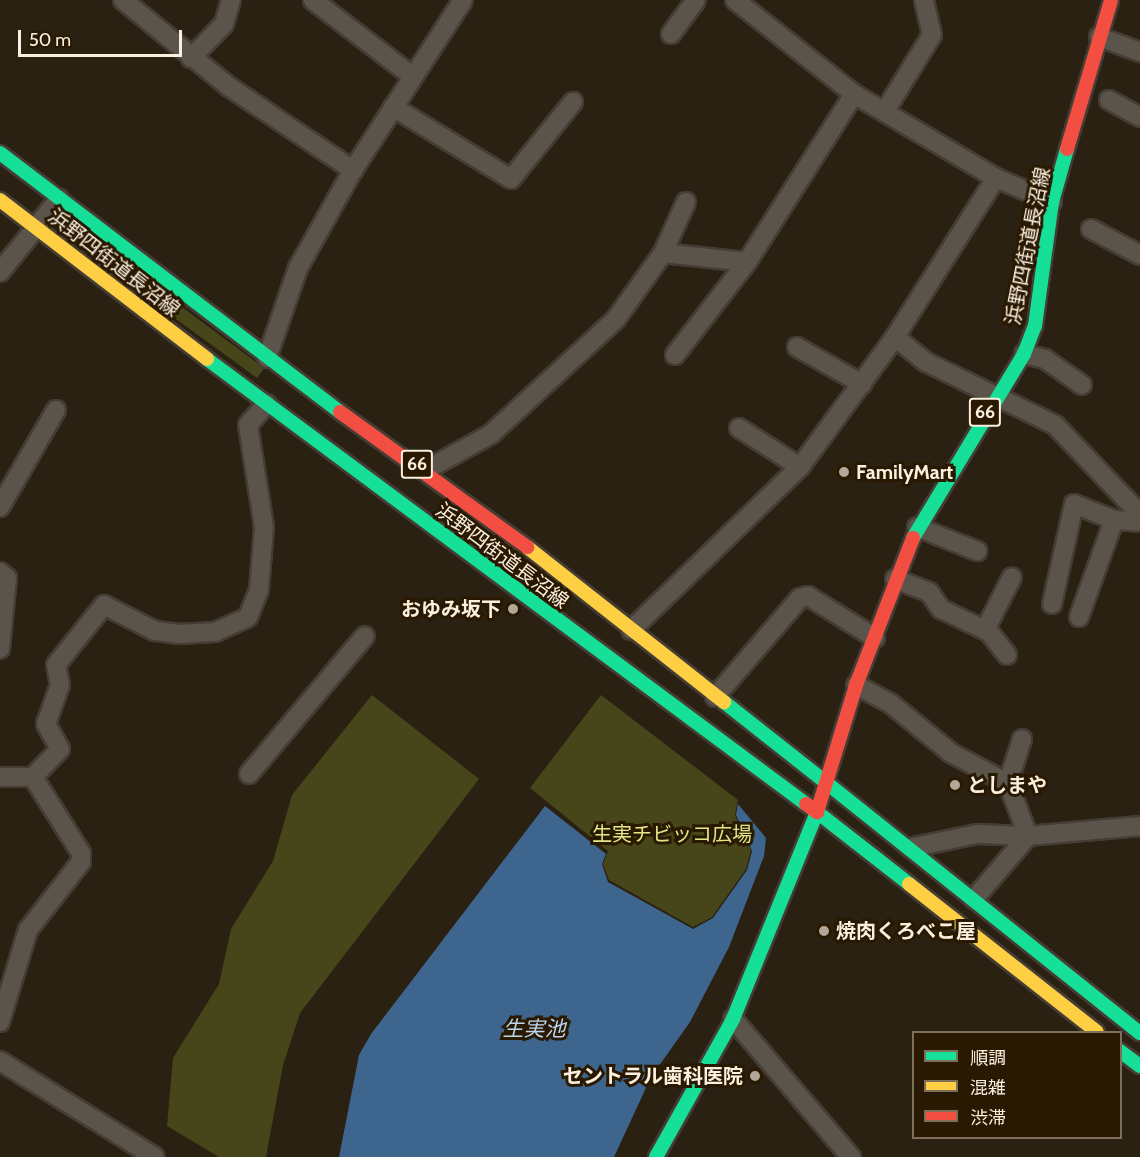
<!DOCTYPE html>
<html>
<head>
<meta charset="utf-8">
<style>
  body { margin:0 }
  #map { position:relative; width:1140px; height:1157px; overflow:hidden; background:#2a2113; font-family:Cabin,"Noto Sans JP",sans-serif }
  div>[style] { position:absolute }
  .green>* { inset:0; background:#47461a }
  .water>* { inset:0; background:#3e658e }
  .roads { filter:drop-shadow(2px 0 #453d34) drop-shadow(-2px 0 #453d34) drop-shadow(0 2px #453d34) drop-shadow(0 -2px #453d34) }
  .street>* { height:18px; margin:-9px; padding:0 9px; transform-origin:9px; border-radius:9px; background:#5b544a }
  .fast>* { height:14px; margin:-7px; padding:0 7px; transform-origin:7px; border-radius:7px; background:#16e098 }
  .slow>* { height:14px; margin:-7px; padding:0 7px; transform-origin:7px; border-radius:7px; background:#ffcf43 }
  .jam>* { height:14px; margin:-7px; padding:0 7px; transform-origin:7px; border-radius:7px; background:#f24e42 }
  .dots>* { width:16px; height:16px; translate:-50% -50%; box-sizing:border-box; border:3px solid #2a1901; border-radius:50% }
  span { translate:-50% -50%; white-space:nowrap; text-align:center; line-height:1.15; -webkit-text-stroke:6px #2a1901; paint-order:stroke }
  .shield-label span { padding:2px 4px; background:#2a1901; border:2px solid; border-radius:4px; -webkit-text-stroke-width:0 }
  .shield-label { font-size:18px; color:#fbefe0; font-weight:700 }
  .street-label { font-size:20px; color:#fbefe0 }
  .poi-label { font-size:20px; color:#fbefe0; font-weight:700 }
  .left { translate:0 -50%; text-align:left }
  .right { translate:-100% -50%; text-align:right }
  .park-label { font-size:20px; color:#e2e687 }
  .water-label { font-size:21px; color:#bcd5f1; font-style:italic }
  .legend { position:absolute; left:912px; top:1031px; width:210px; height:108px; box-sizing:border-box; background:#2a1901; border:2px solid #7e6f5a; margin:0; padding:8px 10px; list-style:none; font-size:18px; color:#fbefe0 }
  .legend li { display:flex; align-items:center; gap:12px; height:30px }
  .legend b { width:30px; border:2px solid #7e6f5a }
  .scale { position:absolute; left:18px; top:30px; width:164px; height:27px; box-sizing:border-box; border:3px solid #fbefe0; border-top:0; padding-left:8px; font-size:18px; line-height:21px; white-space:nowrap; color:#fbefe0; -webkit-text-stroke:4px #2a1901; paint-order:stroke }
</style>
</head>
<body>
<div id="map">
  <div class="green">
    <i style="clip-path:polygon(93px 241px,264px 368px,257px 378px,136px 290px)"></i>
    <i style="clip-path:polygon(372px 695px,479px 779px,300px 1013px,283px 1065px,266px 1157px,219px 1157px,167px 1126px,173px 1058px,219px 984px,231px 929px,273px 861px,292px 795px)"></i>
    <i style="clip-path:polygon(601px 695px,738px 800px,735px 815px,751px 850px,746px 869px,712px 917px,693px 927px,609px 880px,603px 864px,608px 851px,530px 788px)"></i>
  </div>
  <div class="water">
    <i style="clip-path:polygon(738px 804px,766px 838px,764px 856px,729px 947px,690px 1022px,651px 1077px,614px 1157px,339px 1157px,359px 1055px,371px 1034px,545px 806px,606px 854px,602px 864px,608px 882px,693px 929px,713px 918px,747px 870px,752px 851px,736px 815px)"></i>
  </div>
  <div class="roads">
    <div class="street">
      <i style="left:123px;top:0;width:136px;rotate:39.3deg"></i>
      <i style="left:228px;top:86px;width:151px;rotate:33.9deg"></i>
      <i style="left:313px;top:0;width:125px;rotate:37.5deg"></i>
      <i style="left:735px;top:0;width:152px;rotate:38.3deg"></i>
      <i style="left:854px;top:94px;width:165px;rotate:30.6deg"></i>
      <i style="left:996px;top:178px;width:61px;rotate:23.2deg"></i>
      <i style="left:671px;top:34px;width:42px;rotate:-53.7deg"></i>
      <i style="left:1099px;top:37px;width:44px;rotate:20.1deg"></i>
      <i style="left:191px;top:58px;width:47px;rotate:-45.9deg"></i>
      <i style="left:224px;top:24px;width:25px;rotate:-74deg"></i>
      <i style="left:1109px;top:100px;width:35px;rotate:29deg"></i>
      <i style="left:393px;top:107px;width:138px;rotate:31.4deg"></i>
      <i style="left:511px;top:179px;width:99px;rotate:-51.2deg"></i>
      <i style="left:885px;top:111px;width:89px;rotate:-58.3deg"></i>
      <i style="left:932px;top:35px;width:36px;rotate:-103deg"></i>
      <i style="left:1091px;top:229px;width:55px;rotate:28deg"></i>
      <i style="left:663px;top:253px;width:84px;rotate:6.1deg"></i>
      <i style="left:0;top:272px;width:94px;rotate:-51.1deg"></i>
      <i style="left:895px;top:337px;width:40px;rotate:39deg"></i>
      <i style="left:926px;top:362px;width:144px;rotate:26deg"></i>
      <i style="left:1055px;top:425px;width:123px;rotate:46.3deg"></i>
      <i style="left:797px;top:347px;width:75px;rotate:29.6deg"></i>
      <i style="left:1024px;top:354px;width:22px;rotate:13deg"></i>
      <i style="left:1045px;top:359px;width:45px;rotate:35.1deg"></i>
      <i style="left:675px;top:355px;width:118px;rotate:-52.3deg"></i>
      <i style="left:747px;top:262px;width:199px;rotate:-57.5deg"></i>
      <i style="left:267px;top:358px;width:95px;rotate:-71deg"></i>
      <i style="left:298px;top:268px;width:112px;rotate:-60.7deg"></i>
      <i style="left:353px;top:170px;width:202px;rotate:-57.1deg"></i>
      <i style="left:739px;top:428px;width:72px;rotate:32.6deg"></i>
      <i style="left:426px;top:470px;width:74px;rotate:-29deg"></i>
      <i style="left:491px;top:434px;width:170px;rotate:-42.6deg"></i>
      <i style="left:616px;top:319px;width:81px;rotate:-54.5deg"></i>
      <i style="left:663px;top:253px;width:56px;rotate:-65.7deg"></i>
      <i style="left:0;top:507px;width:112px;rotate:-60deg"></i>
      <i style="left:917px;top:527px;width:65px;rotate:21.8deg"></i>
      <i style="left:0;top:572px;width:9px;rotate:41deg"></i>
      <i style="left:7px;top:578px;width:71px;rotate:95.6deg"></i>
      <i style="left:895px;top:579px;width:36px;rotate:21deg"></i>
      <i style="left:929px;top:592px;width:21px;rotate:55deg"></i>
      <i style="left:941px;top:609px;width:53px;rotate:25.6deg"></i>
      <i style="left:989px;top:632px;width:29px;rotate:52deg"></i>
      <i style="left:1052px;top:604px;width:102px;rotate:-77.6deg"></i>
      <i style="left:1074px;top:504px;width:43px;rotate:21.8deg"></i>
      <i style="left:1114px;top:520px;width:26px;rotate:4deg"></i>
      <i style="left:1079px;top:617px;width:103px;rotate:-70.2deg"></i>
      <i style="left:631px;top:630px;width:235px;rotate:-44deg"></i>
      <i style="left:800px;top:467px;width:161px;rotate:-53.8deg"></i>
      <i style="left:895px;top:337px;width:188px;rotate:-57.6deg"></i>
      <i style="left:985px;top:630px;width:59px;rotate:-63deg"></i>
      <i style="left:856px;top:685px;width:38px;rotate:28deg"></i>
      <i style="left:890px;top:703px;width:79px;rotate:39.3deg"></i>
      <i style="left:951px;top:753px;width:64px;rotate:27.8deg"></i>
      <i style="left:1008px;top:783px;width:57px;rotate:69.3deg"></i>
      <i style="left:1028px;top:836px;width:51px;rotate:-177.8deg"></i>
      <i style="left:977px;top:834px;width:68px;rotate:168.2deg"></i>
      <i style="left:715px;top:697px;width:130px;rotate:-49.4deg"></i>
      <i style="left:800px;top:598px;width:8px;rotate:-14deg"></i>
      <i style="left:808px;top:596px;width:79px;rotate:32.1deg"></i>
      <i style="left:249px;top:774px;width:180px;rotate:-50deg"></i>
      <i style="left:0;top:777px;width:33px"></i>
      <i style="left:1008px;top:783px;width:46px;rotate:-72.3deg"></i>
      <i style="left:974px;top:899px;width:83px;rotate:-49.4deg"></i>
      <i style="left:1028px;top:836px;width:112px;rotate:-5.1deg"></i>
      <i style="left:733px;top:1019px;width:182px;rotate:49.5deg"></i>
      <i style="left:0;top:1022px;width:96px;rotate:-73.1deg"></i>
      <i style="left:28px;top:930px;width:86px;rotate:-52.1deg"></i>
      <i style="left:81px;top:862px;width:9px;rotate:-90deg"></i>
      <i style="left:81px;top:853px;width:90px;rotate:-122.3deg"></i>
      <i style="left:33px;top:777px;width:39px;rotate:-46deg"></i>
      <i style="left:60px;top:749px;width:29px;rotate:-119deg"></i>
      <i style="left:46px;top:724px;width:41px;rotate:-70.3deg"></i>
      <i style="left:60px;top:685px;width:20px;rotate:-101deg"></i>
      <i style="left:56px;top:665px;width:77px;rotate:-51.3deg"></i>
      <i style="left:104px;top:605px;width:57px;rotate:27deg"></i>
      <i style="left:155px;top:631px;width:23px;rotate:7deg"></i>
      <i style="left:178px;top:634px;width:37px;rotate:-3deg"></i>
      <i style="left:215px;top:632px;width:36px;rotate:-24deg"></i>
      <i style="left:248px;top:617px;width:29px;rotate:-68deg"></i>
      <i style="left:259px;top:590px;width:63px;rotate:-85.5deg"></i>
      <i style="left:264px;top:527px;width:103px;rotate:-98.9deg"></i>
      <i style="left:248px;top:425px;width:28px;rotate:-49deg"></i>
      <i style="left:0;top:1061px;width:182px;rotate:31.8deg"></i>
    </div>
    <div class="fast">
      <i style="left:0;top:153px;width:427px;rotate:37.3deg"></i>
      <i style="left:207px;top:359px;width:746px;rotate:36.61deg"></i>
      <i style="left:913px;top:538px;width:215px;rotate:-58.9deg"></i>
      <i style="left:1024px;top:354px;width:30px;rotate:-69deg"></i>
      <i style="left:1035px;top:326px;width:125px;rotate:-82.2deg"></i>
      <i style="left:1052px;top:202px;width:55px;rotate:-74.2deg"></i>
      <i style="left:724px;top:702px;width:132px;rotate:38.3deg"></i>
      <i style="left:828px;top:784px;width:399px;rotate:38.6deg"></i>
      <i style="left:1120px;top:1051px;width:25px;rotate:37deg"></i>
      <i style="left:656px;top:1157px;width:158px;rotate:-60.8deg"></i>
      <i style="left:733px;top:1019px;width:223px;rotate:-67.9deg"></i>
      <i style="left:817px;top:812px;width:117px;rotate:38deg"></i>
    </div>
    <div class="slow">
      <i style="left:0;top:200px;width:261px;rotate:37.5deg"></i>
      <i style="left:527px;top:547px;width:251px;rotate:38.2deg"></i>
      <i style="left:909px;top:884px;width:239px;rotate:38.2deg"></i>
    </div>
    <div class="jam">
      <i style="left:1067px;top:149px;width:155px;rotate:-73.5deg"></i>
      <i style="left:340px;top:412px;width:231px;rotate:35.8deg"></i>
      <i style="left:806px;top:804px;width:14px;rotate:36deg"></i>
      <i style="left:817px;top:812px;width:133px;rotate:-72.9deg"></i>
      <i style="left:856px;top:685px;width:158px;rotate:-68.8deg"></i>
    </div>
  </div>
  <div class="dots">
    <i style="left:844px;top:472px;background:#b2a798"></i>
    <i style="left:513px;top:609px;background:#b2a798"></i>
    <i style="left:955px;top:785px;background:#b2a798"></i>
    <i style="left:824px;top:931px;background:#b2a798"></i>
    <i style="left:755px;top:1076px;background:#b2a798"></i>
  </div>
  <div class="shield-label">
    <span style="left:985px;top:412px">66</span>
    <span style="left:417px;top:464px">66</span>
  </div>
  <div class="street-label">
    <span style="left:1028px;top:246px;rotate:-79deg">浜野四街道長沼線</span>
    <span style="left:114px;top:263px;rotate:38deg">浜野四街道長沼線</span>
    <span style="left:502px;top:556px;rotate:37deg">浜野四街道長沼線</span>
  </div>
  <div class="poi-label">
    <span class="left" style="left:856px;top:472px">FamilyMart</span>
    <span class="right" style="left:501px;top:609px">おゆみ坂下</span>
    <span class="left" style="left:967px;top:785px">としまや</span>
    <span class="left" style="left:836px;top:931px">焼肉くろべこ屋</span>
    <span class="right" style="left:743px;top:1076px">セントラル歯科医院</span>
  </div>
  <div class="park-label">
    <span style="left:672px;top:834px">生実チビッコ広場</span>
  </div>
  <div class="water-label">
    <span style="left:534px;top:1029px">生実池</span>
  </div>
  <ul class="legend">
  <li><b style="height:8px;background:#16e098"></b>順調</li>
  <li><b style="height:8px;background:#ffcf43"></b>混雑</li>
  <li><b style="height:8px;background:#f24e42"></b>渋滞</li>
  </ul>
  <div class="scale">50 m</div>
</div>
</body>
</html>
